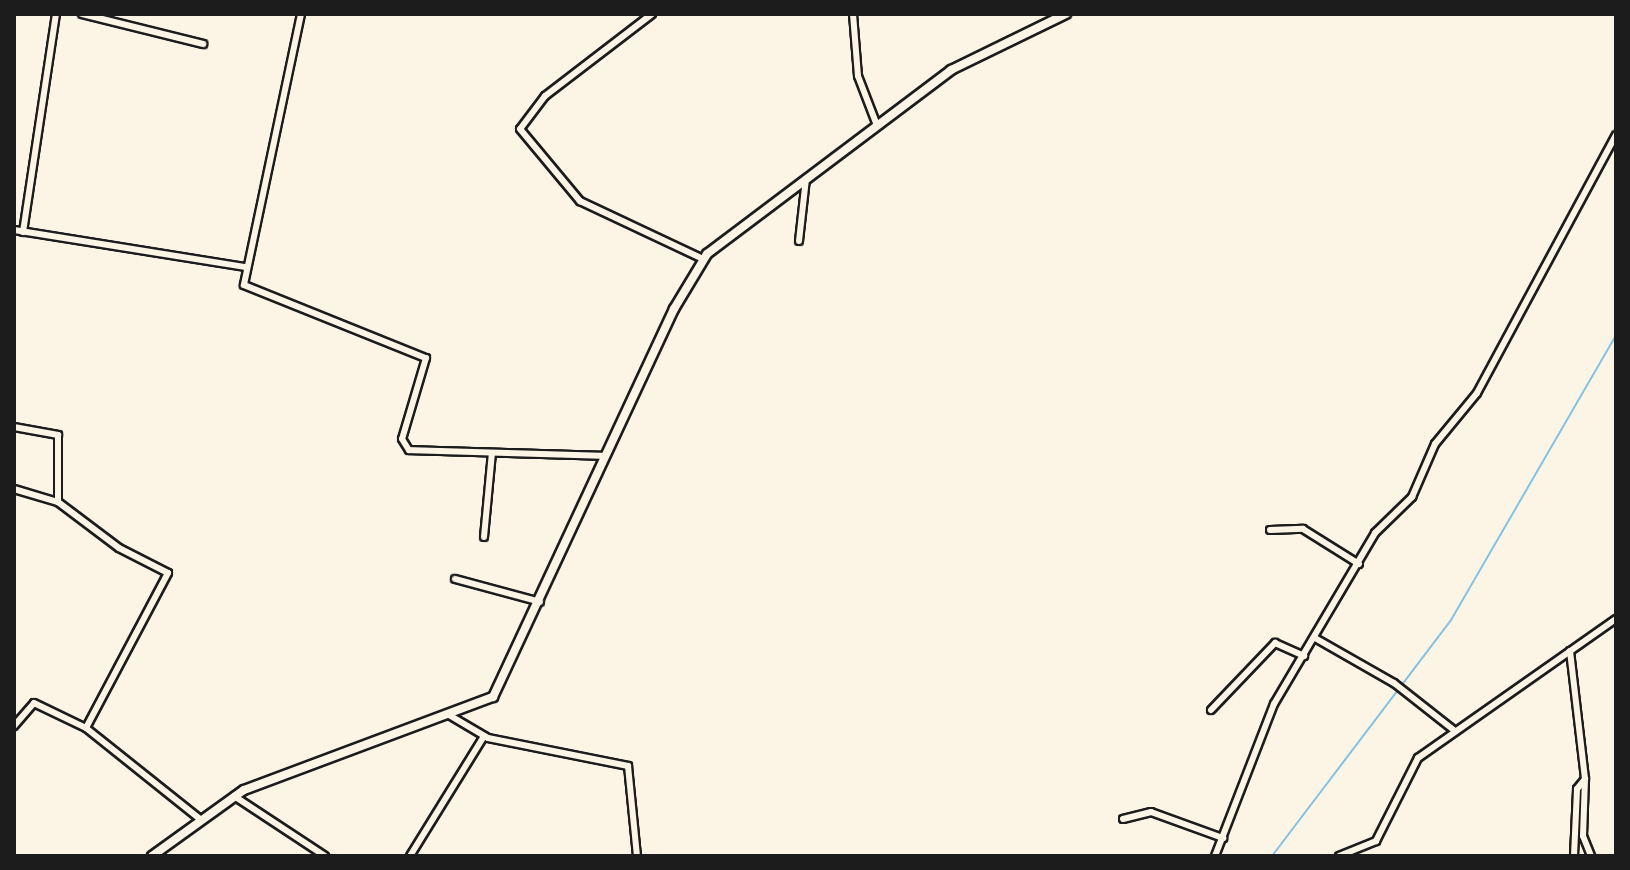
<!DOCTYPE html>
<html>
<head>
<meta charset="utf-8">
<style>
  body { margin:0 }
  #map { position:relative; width:1630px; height:870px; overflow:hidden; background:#fcf5e5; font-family:Itim,sans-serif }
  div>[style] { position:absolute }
  .stream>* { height:2px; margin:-1px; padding:0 1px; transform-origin:1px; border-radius:1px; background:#84c2e4 }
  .roads { filter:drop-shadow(2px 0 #1c1c1c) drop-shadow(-2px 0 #1c1c1c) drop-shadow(0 2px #1c1c1c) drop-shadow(0 -2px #1c1c1c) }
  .street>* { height:6px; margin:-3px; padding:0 3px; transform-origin:3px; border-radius:3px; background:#fcf5e5 }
  .secondary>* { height:8px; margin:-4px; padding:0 4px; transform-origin:4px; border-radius:4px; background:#fcf5e5 }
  span { translate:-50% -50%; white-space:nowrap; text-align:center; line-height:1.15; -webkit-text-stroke:7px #fcf5e5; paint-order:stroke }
  .frame { position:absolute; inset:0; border:16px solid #1c1c1c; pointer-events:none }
</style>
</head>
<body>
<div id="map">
  <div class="stream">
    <i style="left:1272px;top:856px;width:296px;rotate:-52.8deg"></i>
    <i style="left:1451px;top:620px;width:329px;rotate:-59.9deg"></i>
  </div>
  <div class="roads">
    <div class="street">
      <i style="left:82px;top:14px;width:125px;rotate:13.9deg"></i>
      <i style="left:301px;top:14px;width:277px;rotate:101.9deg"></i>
      <i style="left:244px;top:285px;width:196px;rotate:21.9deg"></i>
      <i style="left:426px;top:358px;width:84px;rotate:106.5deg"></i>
      <i style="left:402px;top:439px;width:13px;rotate:58deg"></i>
      <i style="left:409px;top:450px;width:197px;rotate:1.7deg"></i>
      <i style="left:652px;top:14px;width:135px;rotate:142.5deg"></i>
      <i style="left:545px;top:96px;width:41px;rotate:127.1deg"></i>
      <i style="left:520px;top:129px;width:94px;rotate:50.2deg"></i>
      <i style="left:580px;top:201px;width:136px;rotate:25.2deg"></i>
      <i style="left:853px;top:14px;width:62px;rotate:85.4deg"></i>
      <i style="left:858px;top:76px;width:50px;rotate:69deg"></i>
      <i style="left:14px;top:230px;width:235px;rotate:9.1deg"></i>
      <i style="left:23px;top:232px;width:220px;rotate:-81.4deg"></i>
      <i style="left:799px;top:241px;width:62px;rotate:-83.6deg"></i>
      <i style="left:14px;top:427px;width:45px;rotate:10.3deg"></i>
      <i style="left:58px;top:435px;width:67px;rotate:90deg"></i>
      <i style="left:14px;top:489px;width:46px;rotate:16.5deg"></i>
      <i style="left:58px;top:502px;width:76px;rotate:37deg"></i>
      <i style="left:119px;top:548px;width:55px;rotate:27deg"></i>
      <i style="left:168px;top:573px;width:175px;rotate:117.9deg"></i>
      <i style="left:86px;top:728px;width:146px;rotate:38.6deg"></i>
      <i style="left:1270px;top:530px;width:33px;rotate:-2deg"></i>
      <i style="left:1303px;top:529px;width:66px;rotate:32deg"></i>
      <i style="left:484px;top:537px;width:84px;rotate:-84.6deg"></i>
      <i style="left:455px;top:579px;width:88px;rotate:15.1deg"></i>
      <i style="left:1315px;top:638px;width:91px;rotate:29.7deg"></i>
      <i style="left:1394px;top:683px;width:78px;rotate:38.2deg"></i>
      <i style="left:1570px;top:651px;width:129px;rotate:83.3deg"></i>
      <i style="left:1585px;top:779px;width:57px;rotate:92deg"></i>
      <i style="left:1583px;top:836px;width:22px;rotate:68deg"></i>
      <i style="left:1211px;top:710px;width:93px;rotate:-46.3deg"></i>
      <i style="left:1275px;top:643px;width:32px;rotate:24deg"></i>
      <i style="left:449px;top:715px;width:45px;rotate:30.5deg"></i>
      <i style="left:488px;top:738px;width:143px;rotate:11.3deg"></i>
      <i style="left:628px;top:766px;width:90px;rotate:84.3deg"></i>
      <i style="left:14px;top:726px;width:30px;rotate:-49deg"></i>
      <i style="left:34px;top:703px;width:58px;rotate:25.7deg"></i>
      <i style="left:234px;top:796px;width:109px;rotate:33.4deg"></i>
      <i style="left:1123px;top:819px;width:29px;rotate:-14deg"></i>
      <i style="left:1151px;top:812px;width:77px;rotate:19.9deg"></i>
      <i style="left:410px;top:856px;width:141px;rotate:-58.3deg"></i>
      <i style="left:1215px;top:856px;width:163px;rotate:-68.8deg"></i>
      <i style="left:1274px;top:704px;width:199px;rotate:-59.4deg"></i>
      <i style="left:1375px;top:533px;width:52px;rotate:-44.2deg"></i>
      <i style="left:1412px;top:497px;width:58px;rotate:-66.5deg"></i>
      <i style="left:1435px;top:444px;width:66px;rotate:-50.5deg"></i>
      <i style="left:1477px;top:393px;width:293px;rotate:-61.7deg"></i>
      <i style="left:1339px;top:856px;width:40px;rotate:-22deg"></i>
      <i style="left:1376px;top:841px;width:93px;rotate:-63.2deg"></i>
      <i style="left:1418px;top:758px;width:242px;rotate:-35.1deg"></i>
      <i style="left:1574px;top:856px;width:67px;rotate:-87.4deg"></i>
      <i style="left:1577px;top:789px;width:13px;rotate:-51deg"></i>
    </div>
    <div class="secondary">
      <i style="left:152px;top:856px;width:113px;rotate:-35.7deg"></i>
      <i style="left:244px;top:790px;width:266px;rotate:-20.5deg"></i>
      <i style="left:493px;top:697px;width:428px;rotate:-65deg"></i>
      <i style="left:674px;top:309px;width:64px;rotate:-59deg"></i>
      <i style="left:707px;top:254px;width:306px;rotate:-37deg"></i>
      <i style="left:951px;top:70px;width:128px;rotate:-26deg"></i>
    </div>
  </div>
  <div class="frame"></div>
</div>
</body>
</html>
